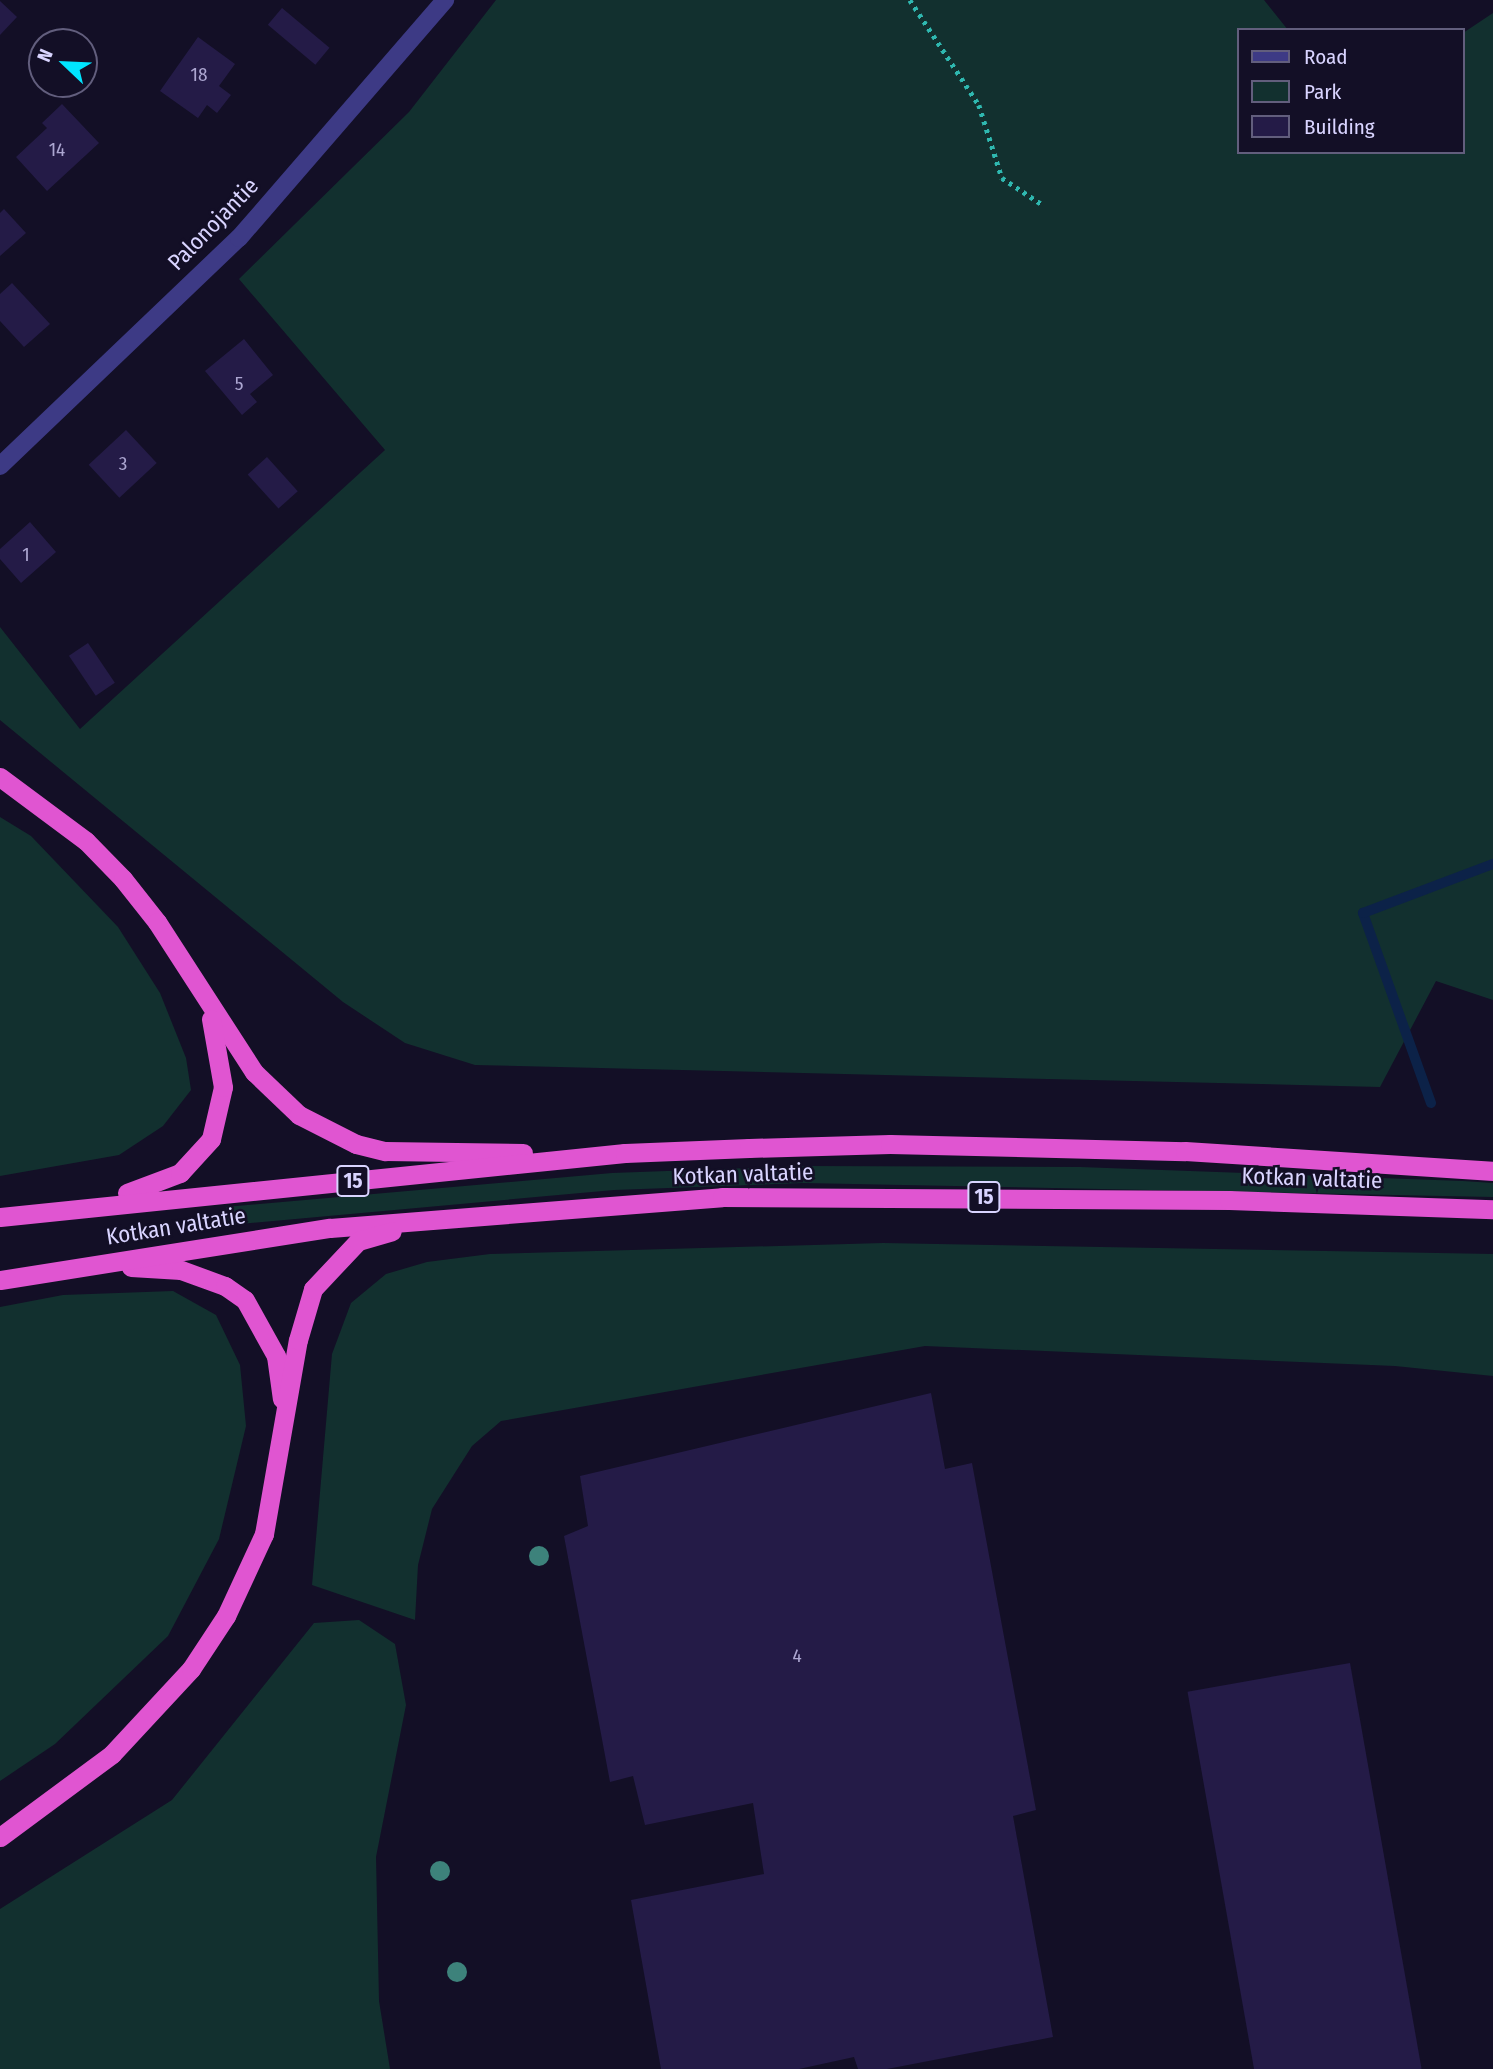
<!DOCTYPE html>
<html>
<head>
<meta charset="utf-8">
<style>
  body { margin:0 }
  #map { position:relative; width:1493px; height:2069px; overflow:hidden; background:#130f26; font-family:"Fira Sans Condensed",sans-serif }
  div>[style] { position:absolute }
  .green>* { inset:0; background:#12302f }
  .stream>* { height:10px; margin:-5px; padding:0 5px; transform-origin:5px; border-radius:5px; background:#0c2248 }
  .building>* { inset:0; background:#241b47; transform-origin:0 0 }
  .path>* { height:4.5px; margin-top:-2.25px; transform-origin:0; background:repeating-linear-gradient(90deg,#2fb8b0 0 3.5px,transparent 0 8.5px) }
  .minor>* { height:18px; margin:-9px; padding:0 9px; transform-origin:9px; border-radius:9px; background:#3d3a85 }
  .trunk>* { height:19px; margin:-9.5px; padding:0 9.5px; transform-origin:9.5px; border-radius:9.5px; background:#e055d1 }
  .trees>* { width:20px; height:20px; margin:-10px; border-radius:50%; background:#3d827b }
  span { translate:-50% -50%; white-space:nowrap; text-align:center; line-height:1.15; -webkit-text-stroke:5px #130f26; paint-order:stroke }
  .number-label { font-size:19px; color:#aca6d1 }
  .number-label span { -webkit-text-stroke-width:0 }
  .shield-label span { padding:2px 5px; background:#130f26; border:2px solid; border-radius:5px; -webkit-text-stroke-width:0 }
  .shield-label { font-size:21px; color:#d9d4ff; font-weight:700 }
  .street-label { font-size:23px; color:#d9d4ff }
  .legend { position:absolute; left:1237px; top:28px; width:228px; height:126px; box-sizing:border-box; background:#130f26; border:2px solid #625e7d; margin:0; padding:9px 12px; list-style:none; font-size:21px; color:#d9d4ff }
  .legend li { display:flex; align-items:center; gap:14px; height:35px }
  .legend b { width:35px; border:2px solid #625e7d }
  .north { position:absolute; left:28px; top:28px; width:70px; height:70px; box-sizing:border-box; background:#130f26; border:2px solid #625e7d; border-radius:50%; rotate:293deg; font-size:19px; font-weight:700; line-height:28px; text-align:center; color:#d9d4ff }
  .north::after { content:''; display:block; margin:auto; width:24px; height:32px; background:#00e5ff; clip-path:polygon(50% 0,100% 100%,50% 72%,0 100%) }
</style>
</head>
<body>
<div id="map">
  <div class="green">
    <i style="clip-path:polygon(496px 0,1264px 0,1288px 30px,1239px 30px,1239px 152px,1463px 152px,1463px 33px,1493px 13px,1493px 1000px,1436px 981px,1380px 1087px,475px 1065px,405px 1043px,343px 1002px,0 720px,0 627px,80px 729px,385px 450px,239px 279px,409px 112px)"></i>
    <i style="clip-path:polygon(0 817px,31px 836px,118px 927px,160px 993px,186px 1058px,191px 1090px,163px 1126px,119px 1155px,0 1176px)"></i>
    <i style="clip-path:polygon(802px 1166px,1080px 1167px,1463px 1181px,1493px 1183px,1493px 1197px,803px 1183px,614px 1190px,228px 1225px,226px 1207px,612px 1173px)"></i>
    <i style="clip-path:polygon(883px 1243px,1493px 1254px,1493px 1376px,1395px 1366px,925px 1346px,501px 1421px,472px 1446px,432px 1509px,418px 1565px,415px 1620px,312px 1585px,332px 1354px,351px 1303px,386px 1274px,427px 1262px,490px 1254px)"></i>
    <i style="clip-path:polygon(173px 1291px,216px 1315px,240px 1365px,246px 1426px,219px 1539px,168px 1636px,55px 1744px,0 1781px,0 1307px,63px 1295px)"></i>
    <i style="clip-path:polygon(359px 1620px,395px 1644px,406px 1705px,376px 1857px,379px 2001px,390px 2069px,0 2069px,0 1909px,172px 1800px,314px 1623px)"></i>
  </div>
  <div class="stream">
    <i style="left:1431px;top:1103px;width:202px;rotate:-109.7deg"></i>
    <i style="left:1363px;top:913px;width:139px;rotate:-20.7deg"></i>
  </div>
  <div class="building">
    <i style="clip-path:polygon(0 1px,17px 17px,0 35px)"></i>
    <i style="left:282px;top:8px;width:62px;height:22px;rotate:40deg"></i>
    <i style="clip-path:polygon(198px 37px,235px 64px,219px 86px,231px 95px,217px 113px,207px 105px,198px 118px,160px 91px)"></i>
    <i style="clip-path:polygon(62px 104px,99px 143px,47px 191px,16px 157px,47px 128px,42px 123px)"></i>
    <i style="clip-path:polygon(4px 209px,26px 233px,0 256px,0 213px)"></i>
    <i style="clip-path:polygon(12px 283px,50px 324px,24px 347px,0 321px,0 294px)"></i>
    <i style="clip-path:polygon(244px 339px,273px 375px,250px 394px,257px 402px,242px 415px,205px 371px)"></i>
    <i style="left:126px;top:430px;width:45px;height:51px;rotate:47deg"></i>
    <i style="left:267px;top:457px;width:46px;height:26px;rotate:48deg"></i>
    <i style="clip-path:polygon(30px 522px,56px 552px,21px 583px,0 559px,0 549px)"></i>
    <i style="left:88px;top:643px;width:48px;height:23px;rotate:56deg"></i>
    <i style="clip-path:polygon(931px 1393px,945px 1469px,972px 1463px,1036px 1810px,1013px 1816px,1053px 2037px,887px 2069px,858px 2069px,854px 2057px,799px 2069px,661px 2069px,631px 1900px,764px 1874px,753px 1803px,645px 1825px,633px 1776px,610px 1782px,564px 1536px,588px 1526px,580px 1476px)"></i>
    <i style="left:1350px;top:1663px;width:412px;height:165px;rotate:80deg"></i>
  </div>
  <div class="path">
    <i style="left:910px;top:0;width:126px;rotate:56.7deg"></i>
    <i style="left:979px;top:105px;width:77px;rotate:72.5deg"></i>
    <i style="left:1002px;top:178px;width:49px;rotate:33.4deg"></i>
  </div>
  <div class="minor">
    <i style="left:0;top:466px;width:330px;rotate:-43.7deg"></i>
    <i style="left:239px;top:238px;width:315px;rotate:-49.1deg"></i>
  </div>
  <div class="trunk">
    <i style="left:0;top:777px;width:107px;rotate:36.7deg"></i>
    <i style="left:86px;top:841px;width:53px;rotate:45.8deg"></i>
    <i style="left:123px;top:879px;width:55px;rotate:51.7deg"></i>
    <i style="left:157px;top:922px;width:179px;rotate:57.1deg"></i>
    <i style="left:254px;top:1072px;width:62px;rotate:43.7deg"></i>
    <i style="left:299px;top:1115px;width:64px;rotate:27deg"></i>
    <i style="left:356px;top:1144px;width:30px;rotate:14deg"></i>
    <i style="left:385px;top:1151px;width:138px;rotate:0.8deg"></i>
    <i style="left:127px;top:1193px;width:57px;rotate:-20.7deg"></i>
    <i style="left:180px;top:1173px;width:46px;rotate:-47.6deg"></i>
    <i style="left:211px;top:1139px;width:53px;rotate:-77deg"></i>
    <i style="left:223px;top:1087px;width:69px;rotate:-100deg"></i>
    <i style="left:0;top:1217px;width:628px;rotate:-5.85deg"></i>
    <i style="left:625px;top:1153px;width:124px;rotate:-2.3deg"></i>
    <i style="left:749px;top:1148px;width:141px;rotate:-1.6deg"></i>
    <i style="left:890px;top:1144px;width:295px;rotate:1.4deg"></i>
    <i style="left:1185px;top:1151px;width:309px;rotate:3.7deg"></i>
    <i style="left:131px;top:1267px;width:50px;rotate:3.4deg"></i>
    <i style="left:181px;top:1270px;width:47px;rotate:20deg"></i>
    <i style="left:225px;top:1286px;width:24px;rotate:35deg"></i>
    <i style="left:245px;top:1300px;width:64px;rotate:61deg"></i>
    <i style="left:276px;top:1356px;width:43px;rotate:82.1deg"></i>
    <i style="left:0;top:1280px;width:334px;rotate:-9deg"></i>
    <i style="left:330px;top:1228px;width:393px;rotate:-4.5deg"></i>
    <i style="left:722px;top:1197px;width:507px;rotate:0.34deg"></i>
    <i style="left:1229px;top:1200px;width:264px;rotate:2deg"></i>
    <i style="left:0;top:1837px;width:139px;rotate:-36.5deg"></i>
    <i style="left:112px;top:1754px;width:116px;rotate:-47.1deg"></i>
    <i style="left:191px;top:1669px;width:64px;rotate:-56.6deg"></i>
    <i style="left:226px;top:1616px;width:90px;rotate:-65.1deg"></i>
    <i style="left:264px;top:1534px;width:197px;rotate:-80.1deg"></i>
    <i style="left:298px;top:1340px;width:53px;rotate:-73.6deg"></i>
    <i style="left:313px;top:1289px;width:66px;rotate:-46.8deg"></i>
    <i style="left:358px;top:1241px;width:35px;rotate:-16deg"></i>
  </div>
  <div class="trees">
    <i style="left:539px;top:1556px"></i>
    <i style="left:440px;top:1871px"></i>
    <i style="left:457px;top:1972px"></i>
  </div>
  <div class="number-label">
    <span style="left:199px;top:75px">18</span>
    <span style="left:57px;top:150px">14</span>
    <span style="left:239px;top:384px">5</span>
    <span style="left:123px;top:464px">3</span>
    <span style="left:26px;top:555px">1</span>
    <span style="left:797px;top:1656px">4</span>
  </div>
  <div class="shield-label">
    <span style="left:353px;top:1181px">15</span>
    <span style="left:984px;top:1197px">15</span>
  </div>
  <div class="street-label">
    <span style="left:213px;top:224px;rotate:-46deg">Palonojantie</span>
    <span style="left:743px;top:1174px;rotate:-2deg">Kotkan valtatie</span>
    <span style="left:1312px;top:1178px;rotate:2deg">Kotkan valtatie</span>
    <span style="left:176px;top:1226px;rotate:-9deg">Kotkan valtatie</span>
  </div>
  <ul class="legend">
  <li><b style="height:9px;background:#3d3a85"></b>Road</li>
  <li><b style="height:19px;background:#12302f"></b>Park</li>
  <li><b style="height:19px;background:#241b47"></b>Building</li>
  </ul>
  <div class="north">N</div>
</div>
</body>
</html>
